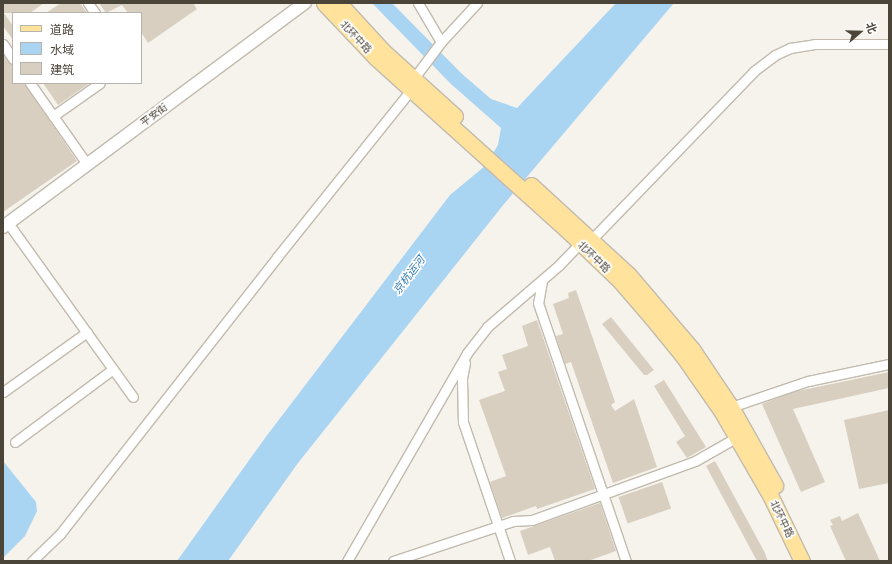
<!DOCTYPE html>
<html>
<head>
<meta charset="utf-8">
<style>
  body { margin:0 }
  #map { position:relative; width:892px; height:564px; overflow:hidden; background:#f6f3ec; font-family:Quicksand,"Noto Sans SC",sans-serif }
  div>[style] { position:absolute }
  .water>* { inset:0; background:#a9d4f2 }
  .building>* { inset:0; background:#d8cfc1; transform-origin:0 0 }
  .roads { filter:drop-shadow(1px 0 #c2bbae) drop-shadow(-1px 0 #c2bbae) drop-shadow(0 1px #c2bbae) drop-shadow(0 -1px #c2bbae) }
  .minor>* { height:9px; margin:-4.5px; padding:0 4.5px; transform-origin:4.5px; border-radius:4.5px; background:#fff }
  .tertiary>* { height:12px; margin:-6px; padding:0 6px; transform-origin:6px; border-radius:6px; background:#fff }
  .primary>* { height:15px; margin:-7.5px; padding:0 7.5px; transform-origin:7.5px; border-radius:7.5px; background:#ffe39c }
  span { translate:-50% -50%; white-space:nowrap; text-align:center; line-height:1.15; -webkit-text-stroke:3.5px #fff; paint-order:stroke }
  .street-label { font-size:10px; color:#4b4439 }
  .water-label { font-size:11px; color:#2e7ab2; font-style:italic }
  .frame { position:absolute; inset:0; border:4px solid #4b4439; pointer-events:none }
  .legend { position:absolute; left:12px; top:12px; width:130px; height:72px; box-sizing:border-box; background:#fff; border:1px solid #b7b4b0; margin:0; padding:5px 7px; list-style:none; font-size:12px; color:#4b4439 }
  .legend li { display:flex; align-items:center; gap:8px; height:20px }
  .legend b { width:20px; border:1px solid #b7b4b0 }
  .north { position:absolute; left:840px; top:12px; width:40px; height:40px; -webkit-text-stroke:3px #fff; paint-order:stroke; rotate:70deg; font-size:11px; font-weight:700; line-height:16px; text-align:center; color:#4b4439 }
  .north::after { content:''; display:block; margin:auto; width:14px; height:18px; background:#4b4439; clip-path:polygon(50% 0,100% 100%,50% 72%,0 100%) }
</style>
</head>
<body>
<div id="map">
  <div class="water">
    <i style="clip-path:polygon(372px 3px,392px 3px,461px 73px,491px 99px,517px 108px,616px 3px,674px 3px,504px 204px,298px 463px,228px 561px,177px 561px,265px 438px,450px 195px,485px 166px,498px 145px,501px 128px,451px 84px)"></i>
    <i style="clip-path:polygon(3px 461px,36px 502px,37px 511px,25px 536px,3px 558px)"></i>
  </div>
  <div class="building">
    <i style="clip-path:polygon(3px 3px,44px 3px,30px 13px,4px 13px,13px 26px,13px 40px,3px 26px)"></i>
    <i style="clip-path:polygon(61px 3px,80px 3px,87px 13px,46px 13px)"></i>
    <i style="clip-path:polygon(99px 3px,193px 3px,197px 9px,148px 43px,141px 32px,141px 13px,128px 13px,122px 5px,106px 13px)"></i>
    <i style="clip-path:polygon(3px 55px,13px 66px,13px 83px,24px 83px,77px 161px,3px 212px)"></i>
    <i style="clip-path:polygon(43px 83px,90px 83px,58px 105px)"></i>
    <i style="clip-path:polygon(576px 290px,615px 402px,611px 405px,615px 411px,634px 399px,657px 467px,613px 483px,571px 362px,565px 364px,556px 336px,563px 334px,553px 304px,569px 298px,568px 293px)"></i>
    <i style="clip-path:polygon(611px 317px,654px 370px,647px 375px,644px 375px,602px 324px)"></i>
    <i style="clip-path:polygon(537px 320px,595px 489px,537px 509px,536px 506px,502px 518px,490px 482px,506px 476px,479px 400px,505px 391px,498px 372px,507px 369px,502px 355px,528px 346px,522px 326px)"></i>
    <i style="clip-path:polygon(889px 372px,889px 388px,793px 409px,825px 482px,801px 492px,762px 404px,793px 392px)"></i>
    <i style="clip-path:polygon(664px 380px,706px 447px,687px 458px,676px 442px,685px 436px,654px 386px)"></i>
    <i style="clip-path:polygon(889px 410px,889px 483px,859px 489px,844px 420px)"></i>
    <i style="clip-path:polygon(715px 461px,764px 551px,768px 561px,757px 561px,706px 466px)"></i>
    <i style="left:662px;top:482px;width:28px;height:46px;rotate:71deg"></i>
    <i style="clip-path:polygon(600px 503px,616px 551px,588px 561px,555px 561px,550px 547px,528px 555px,520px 531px)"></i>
    <i style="clip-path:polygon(858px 513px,880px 561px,846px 561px,830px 526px,833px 525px,830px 520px,840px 516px,842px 521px)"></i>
  </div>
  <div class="roads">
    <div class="minor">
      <i style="left:88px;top:3px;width:12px;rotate:55deg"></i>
      <i style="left:418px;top:3px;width:45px;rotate:59.5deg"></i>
      <i style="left:3px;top:44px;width:18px;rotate:56deg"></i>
      <i style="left:414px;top:78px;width:45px;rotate:-53.1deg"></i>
      <i style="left:441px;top:42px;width:53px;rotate:-47.3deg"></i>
      <i style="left:30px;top:83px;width:99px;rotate:54.9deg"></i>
      <i style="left:53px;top:116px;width:57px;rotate:-35.1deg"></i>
      <i style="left:8px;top:223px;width:214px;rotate:54.3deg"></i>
      <i style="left:592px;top:239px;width:233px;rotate:-46deg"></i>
      <i style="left:754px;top:71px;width:26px;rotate:-37deg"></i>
      <i style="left:775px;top:55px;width:17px;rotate:-25deg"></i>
      <i style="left:790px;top:48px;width:25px;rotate:-9deg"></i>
      <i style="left:815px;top:44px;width:74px"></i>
      <i style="left:542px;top:281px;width:22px;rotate:100deg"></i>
      <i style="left:538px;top:303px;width:273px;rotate:71.2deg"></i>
      <i style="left:465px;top:363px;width:16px;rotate:101deg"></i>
      <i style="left:462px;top:379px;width:43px;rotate:88.7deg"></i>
      <i style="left:463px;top:422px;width:147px;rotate:71.3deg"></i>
      <i style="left:3px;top:392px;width:103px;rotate:-35.5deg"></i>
      <i style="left:731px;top:407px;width:81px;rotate:-18.7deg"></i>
      <i style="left:808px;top:381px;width:83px;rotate:-11.9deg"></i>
      <i style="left:15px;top:442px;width:122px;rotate:-36.7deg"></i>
      <i style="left:32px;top:561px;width:39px;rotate:-44deg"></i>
      <i style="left:60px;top:534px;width:352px;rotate:-51.9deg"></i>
      <i style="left:277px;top:257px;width:214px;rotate:-51.3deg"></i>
      <i style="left:347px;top:561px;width:240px;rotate:-60deg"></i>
      <i style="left:467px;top:353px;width:33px;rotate:-52deg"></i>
      <i style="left:487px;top:327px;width:95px;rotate:-40.7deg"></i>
      <i style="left:559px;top:265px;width:30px;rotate:-46deg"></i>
      <i style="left:393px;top:561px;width:126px;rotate:-18.4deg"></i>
      <i style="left:513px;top:521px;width:19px;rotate:-3deg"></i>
      <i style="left:532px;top:520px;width:173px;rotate:-19.9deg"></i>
      <i style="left:695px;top:461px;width:48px;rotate:-29.7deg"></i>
    </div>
    <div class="tertiary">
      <i style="left:3px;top:227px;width:376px;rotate:-36.6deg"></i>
    </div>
    <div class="primary">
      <i style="left:324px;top:3px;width:76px;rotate:46.6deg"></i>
      <i style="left:376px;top:58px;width:256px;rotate:42deg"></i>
      <i style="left:566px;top:229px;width:76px;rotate:43.9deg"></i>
      <i style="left:621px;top:282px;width:48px;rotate:49.3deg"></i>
      <i style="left:652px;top:318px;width:49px;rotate:50.8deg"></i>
      <i style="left:683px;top:356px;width:68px;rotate:55.1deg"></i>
      <i style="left:722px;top:412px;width:98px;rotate:60deg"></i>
      <i style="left:771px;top:497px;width:71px;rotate:64.2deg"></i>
      <i style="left:339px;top:3px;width:65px;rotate:47.5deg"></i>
      <i style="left:383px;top:51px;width:97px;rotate:42.1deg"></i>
      <i style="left:531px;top:185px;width:133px;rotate:42.6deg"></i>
      <i style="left:629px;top:275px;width:97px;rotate:49.6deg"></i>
      <i style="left:692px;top:349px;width:70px;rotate:56.1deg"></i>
      <i style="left:731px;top:407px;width:90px;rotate:60.6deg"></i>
    </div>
  </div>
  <div class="street-label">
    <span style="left:356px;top:37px;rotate:47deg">北环中路</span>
    <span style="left:154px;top:115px;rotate:-37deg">平安街</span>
    <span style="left:594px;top:257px;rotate:44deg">北环中路</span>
    <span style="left:782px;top:519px;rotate:64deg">北环中路</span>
  </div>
  <div class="water-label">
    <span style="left:409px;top:275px;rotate:-53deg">京杭运河</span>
  </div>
  <div class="frame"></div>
  <ul class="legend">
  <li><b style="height:5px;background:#ffe39c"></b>道路</li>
  <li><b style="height:11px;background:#a9d4f2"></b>水域</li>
  <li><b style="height:11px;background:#d8cfc1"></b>建筑</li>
  </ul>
  <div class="north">北</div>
</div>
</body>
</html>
